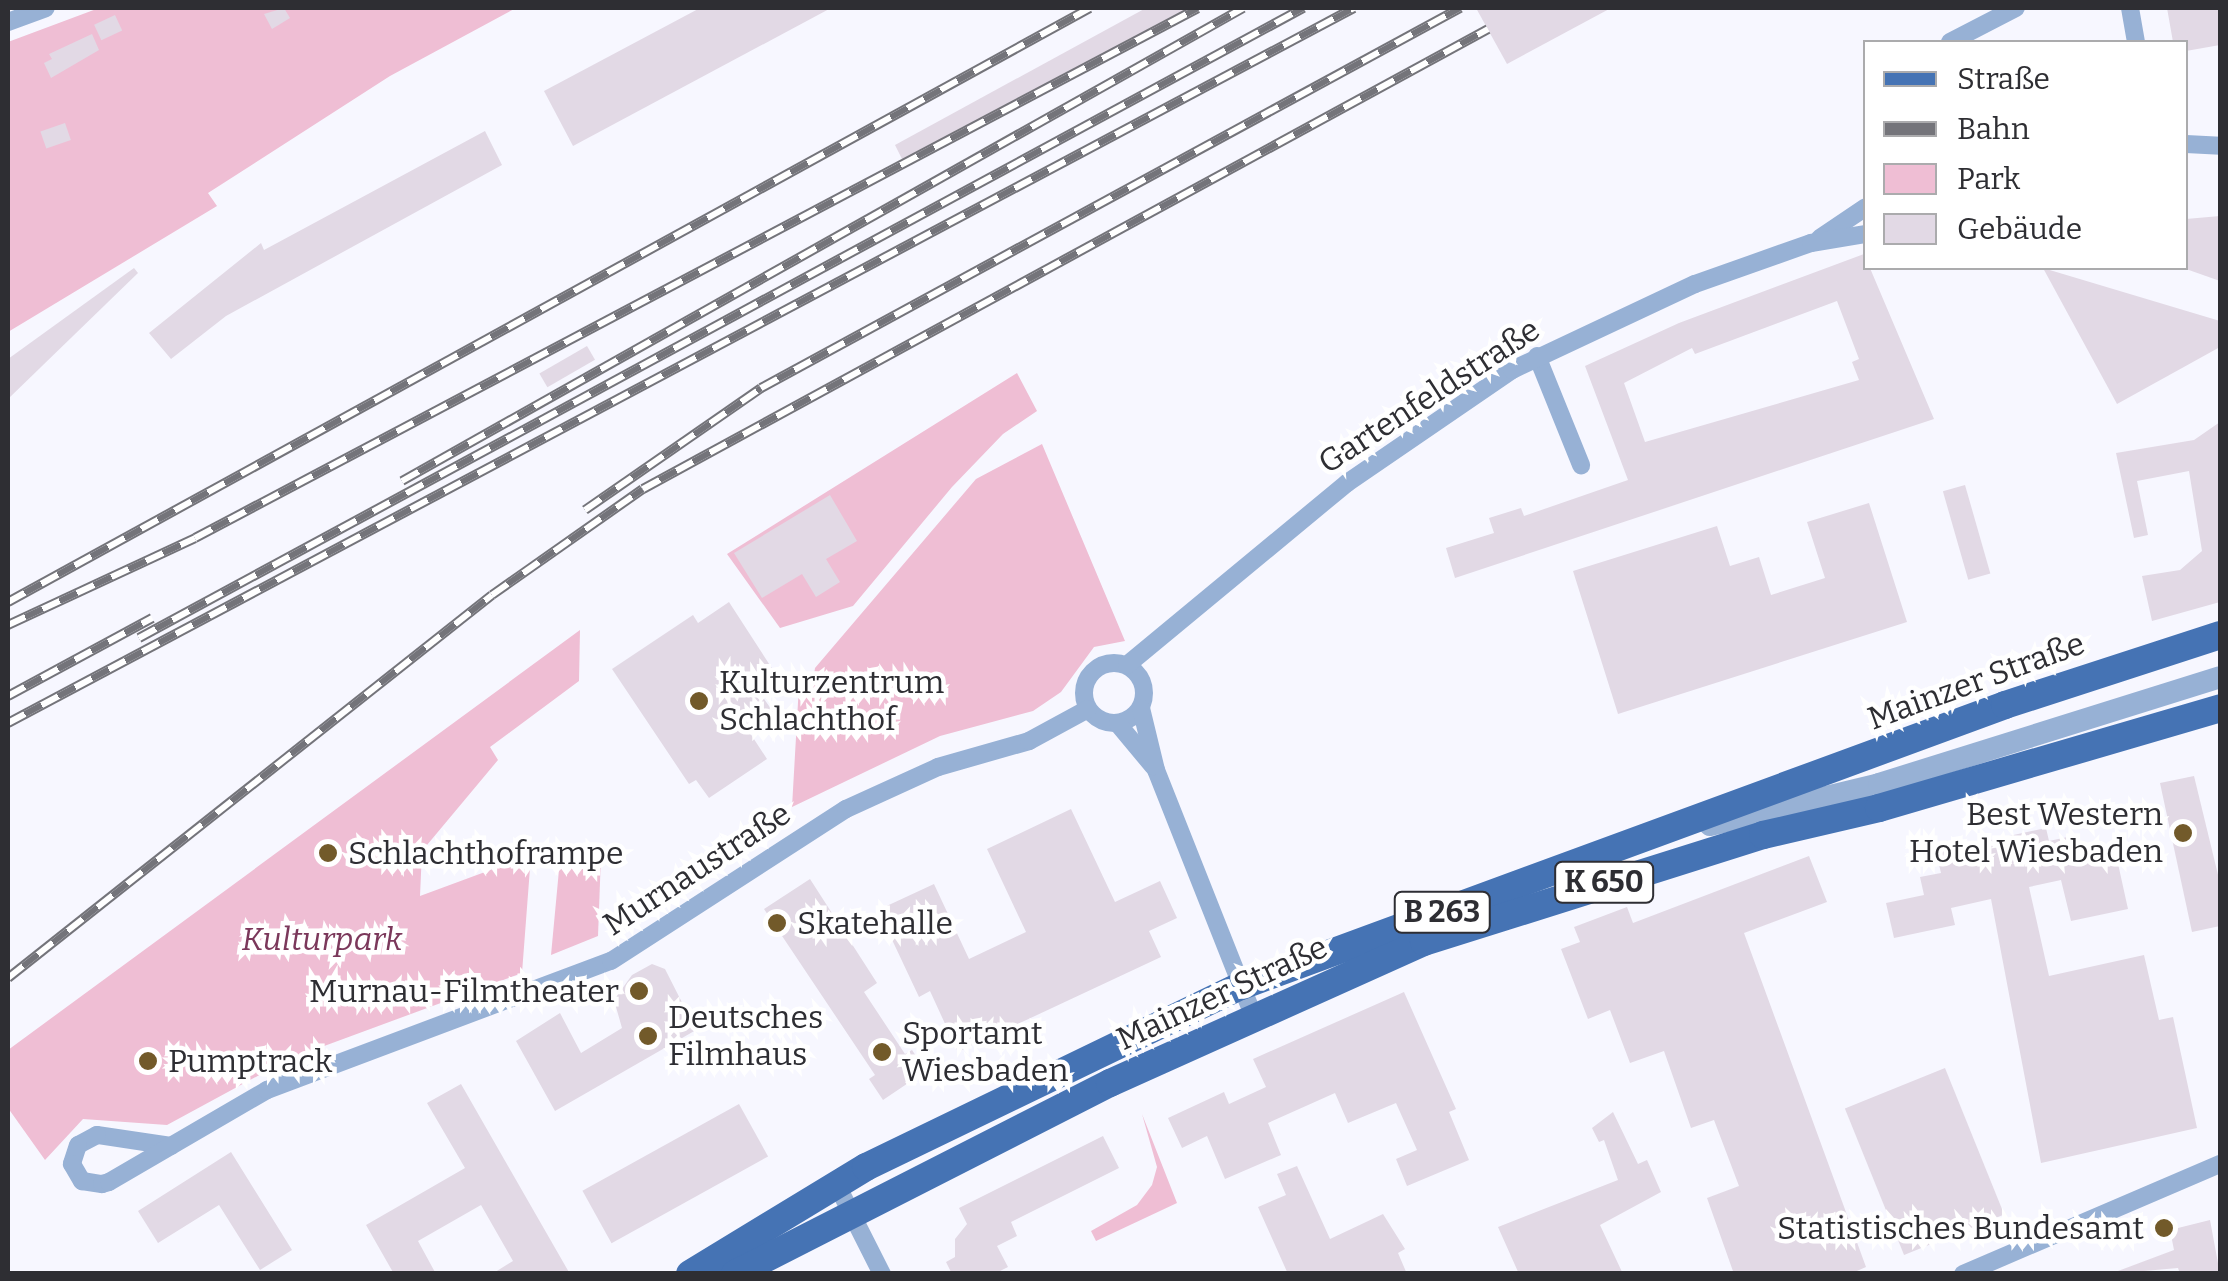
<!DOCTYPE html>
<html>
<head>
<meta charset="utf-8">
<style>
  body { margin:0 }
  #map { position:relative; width:2228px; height:1281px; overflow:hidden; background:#f7f7ff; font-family:Bitter,serif }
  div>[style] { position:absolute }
  .green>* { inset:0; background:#efbed4 }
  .building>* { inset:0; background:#e2d9e5; transform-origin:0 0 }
  .minor>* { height:18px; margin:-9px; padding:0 9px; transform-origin:9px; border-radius:9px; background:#97b1d5 }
  .minor>.ring { margin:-9px; padding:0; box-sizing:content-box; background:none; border:18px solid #97b1d5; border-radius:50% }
  .tertiary>* { height:22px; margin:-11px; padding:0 11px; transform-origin:11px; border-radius:11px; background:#97b1d5 }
  .primary>* { height:28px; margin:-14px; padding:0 14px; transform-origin:14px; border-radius:14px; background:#4573b4 }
  .rail>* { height:10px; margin-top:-5px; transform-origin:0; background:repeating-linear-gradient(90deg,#fff 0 19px,#74747a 0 38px); box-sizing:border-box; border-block:2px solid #74747a }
  .dots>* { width:28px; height:28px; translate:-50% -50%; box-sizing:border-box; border:5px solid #fff; border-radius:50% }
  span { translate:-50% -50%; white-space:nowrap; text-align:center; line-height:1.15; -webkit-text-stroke:9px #fff; paint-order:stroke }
  .shield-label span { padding:2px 8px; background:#fff; border:2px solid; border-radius:8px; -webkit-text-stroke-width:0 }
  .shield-label { font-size:30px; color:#2e2e33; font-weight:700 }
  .street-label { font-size:32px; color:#2e2e33 }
  .poi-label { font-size:32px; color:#2e2e33 }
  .left { translate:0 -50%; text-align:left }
  .right { translate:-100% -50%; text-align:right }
  .park-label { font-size:32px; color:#7b385b; font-style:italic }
  .frame { position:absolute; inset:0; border:10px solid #2e2e33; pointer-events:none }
  .legend { position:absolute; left:1863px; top:40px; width:325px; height:230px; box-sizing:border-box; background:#fff; border:2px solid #ababad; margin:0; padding:12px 18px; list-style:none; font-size:30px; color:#2e2e33 }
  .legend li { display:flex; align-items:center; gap:20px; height:50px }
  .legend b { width:50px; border:2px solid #ababad }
</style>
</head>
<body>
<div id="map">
  <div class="green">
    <i style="clip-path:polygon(99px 8px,516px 8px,390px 76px,208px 193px,217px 206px,8px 332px,8px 42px)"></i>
    <i style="clip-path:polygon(1017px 373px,1037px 411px,1003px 434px,952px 487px,853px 606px,780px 628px,727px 554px)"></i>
    <i style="clip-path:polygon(1042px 444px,1125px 641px,1094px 647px,1061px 692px,1033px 711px,940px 736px,792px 807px,799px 685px,813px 681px,815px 668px,976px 479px)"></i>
    <i style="clip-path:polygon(580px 630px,579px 681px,490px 747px,498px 760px,422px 851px,420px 896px,531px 855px,522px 973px,289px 1059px,167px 1125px,83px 1119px,45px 1160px,8px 1108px,8px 1050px)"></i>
    <i style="clip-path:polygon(601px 855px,598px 936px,551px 955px,559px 870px)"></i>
    <i style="clip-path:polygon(1142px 1114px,1177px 1203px,1096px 1241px,1091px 1231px,1137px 1205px,1152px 1185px,1157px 1167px)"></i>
  </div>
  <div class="building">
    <i style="clip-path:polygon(284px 8px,290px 18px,272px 29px,264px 14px)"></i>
    <i style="clip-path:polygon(700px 8px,831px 8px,573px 146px,544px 91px)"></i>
    <i style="clip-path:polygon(1146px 8px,1194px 8px,905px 165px,895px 145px)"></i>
    <i style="clip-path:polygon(1476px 8px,1611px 8px,1507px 64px)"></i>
    <i style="clip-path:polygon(2167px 8px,2220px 8px,2220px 45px,2186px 51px,2186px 42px,2173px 42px)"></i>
    <i style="left:115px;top:15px;width:17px;height:23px;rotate:65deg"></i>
    <i style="clip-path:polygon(92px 34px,99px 50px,51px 78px,44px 63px,52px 59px,49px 54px)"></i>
    <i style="left:65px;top:123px;width:18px;height:26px;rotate:71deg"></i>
    <i style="clip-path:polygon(485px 131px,502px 165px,226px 316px,171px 359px,149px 333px,261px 243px,264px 250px)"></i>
    <i style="clip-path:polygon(2220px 216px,2220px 281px,2186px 269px,2186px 219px)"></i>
    <i style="clip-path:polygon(evenodd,1864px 254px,1934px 419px,1455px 578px,1446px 548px,1494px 533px,1489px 518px,1521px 508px,1524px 516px,1628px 480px,1585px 366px,1679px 323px,1864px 254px,1837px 301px,1859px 359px,1852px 362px,1859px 380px,1645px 442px,1624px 383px,1692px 348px,1695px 354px,1837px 301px)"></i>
    <i style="clip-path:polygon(134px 268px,138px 273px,8px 399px,8px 359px)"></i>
    <i style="clip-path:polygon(2043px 268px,2220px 321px,2220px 347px,2117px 404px)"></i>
    <i style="left:587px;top:346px;width:16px;height:55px;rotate:60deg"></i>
    <i style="clip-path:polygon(2220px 422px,2220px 602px,2152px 621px,2142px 576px,2180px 570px,2202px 551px,2189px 471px,2137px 481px,2148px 535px,2134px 538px,2116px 453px,2194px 440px)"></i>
    <i style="left:1965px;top:485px;width:92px;height:23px;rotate:74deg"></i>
    <i style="clip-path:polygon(830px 495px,857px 541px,826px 559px,840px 582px,816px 597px,802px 574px,762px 598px,734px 553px)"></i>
    <i style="clip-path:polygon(1869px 503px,1907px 622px,1618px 714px,1573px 571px,1717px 526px,1730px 566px,1759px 557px,1771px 595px,1825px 578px,1807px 522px)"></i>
    <i style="clip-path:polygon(729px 602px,775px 673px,755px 686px,776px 716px,750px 733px,767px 759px,709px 798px,696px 780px,689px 784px,612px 669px,693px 615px,698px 623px)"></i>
    <i style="clip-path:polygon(2194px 776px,2220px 883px,2220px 926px,2192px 932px,2160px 783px)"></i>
    <i style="clip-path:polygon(1071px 809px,1115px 902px,1160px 881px,1177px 918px,1149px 931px,1161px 957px,958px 1052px,930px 991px,919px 997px,878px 910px,934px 884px,969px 959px,1026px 932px,987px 849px)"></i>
    <i style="clip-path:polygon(2046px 828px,2049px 841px,2077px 835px,2082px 857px,2115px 850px,2128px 909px,2071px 921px,2061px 880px,2029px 887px,2049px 976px,2144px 955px,2159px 1020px,2173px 1017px,2197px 1128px,2041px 1163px,1991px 899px,1951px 908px,1955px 925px,1894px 938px,1886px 903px,1924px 895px,1920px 877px,1941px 873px,1936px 852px)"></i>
    <i style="clip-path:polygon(1809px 856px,1827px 902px,1744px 933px,1866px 1267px,1850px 1274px,1734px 1274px,1707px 1198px,1739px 1186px,1714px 1120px,1691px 1128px,1664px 1051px,1630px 1063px,1610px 1010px,1588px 1019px,1561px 949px,1580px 942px,1574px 927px,1627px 907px,1633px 923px)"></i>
    <i style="clip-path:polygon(810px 879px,877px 983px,864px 992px,905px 1054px,912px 1050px,926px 1071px,883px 1100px,869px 1079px,875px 1075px,764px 909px)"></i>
    <i style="clip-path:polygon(652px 964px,665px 969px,696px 1030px,555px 1111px,516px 1041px,560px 1013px,581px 1053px,622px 1028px,614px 1000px,632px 975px)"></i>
    <i style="clip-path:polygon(1404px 992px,1456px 1109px,1449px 1112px,1469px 1160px,1407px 1186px,1396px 1159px,1417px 1150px,1396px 1103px,1348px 1123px,1335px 1093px,1268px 1123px,1281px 1155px,1225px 1179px,1207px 1136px,1182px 1148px,1168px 1118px,1224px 1092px,1229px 1104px,1266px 1087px,1253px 1059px)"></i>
    <i style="left:1945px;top:1068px;width:158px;height:108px;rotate:68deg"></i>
    <i style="clip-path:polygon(461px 1084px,570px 1274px,492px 1274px,513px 1261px,481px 1205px,418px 1241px,436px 1274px,394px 1274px,366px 1225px,465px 1168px,427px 1103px)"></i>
    <i style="left:739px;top:1104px;width:60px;height:179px;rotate:61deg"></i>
    <i style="clip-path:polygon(1613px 1112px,1638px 1164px,1647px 1160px,1661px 1192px,1600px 1225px,1623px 1274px,1519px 1274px,1498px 1227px,1618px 1180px,1604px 1140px,1599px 1142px,1592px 1128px)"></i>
    <i style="clip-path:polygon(1103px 1136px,1119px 1168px,1011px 1222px,1017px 1236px,997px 1246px,1008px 1267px,994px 1274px,952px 1274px,946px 1262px,955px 1257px,955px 1239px,967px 1224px,959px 1208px)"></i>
    <i style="clip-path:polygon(231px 1152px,292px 1250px,260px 1270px,219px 1205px,158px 1243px,138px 1211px)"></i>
    <i style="clip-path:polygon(1297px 1166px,1330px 1239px,1383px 1214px,1405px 1249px,1398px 1253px,1407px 1274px,1288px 1274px,1258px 1207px,1286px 1195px,1277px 1174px)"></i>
    <i style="clip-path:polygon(2210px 1220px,2220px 1274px,2180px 1274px,2178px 1268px,2110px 1274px,2174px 1250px,2170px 1230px)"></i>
  </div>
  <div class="minor">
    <i style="left:2130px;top:8px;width:35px;rotate:80deg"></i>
    <i style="left:8px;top:22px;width:40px;rotate:-20.2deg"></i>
    <i style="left:1950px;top:42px;width:74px;rotate:-27.3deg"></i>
    <i style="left:2186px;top:144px;width:34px;rotate:3deg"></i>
    <i style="left:1820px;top:238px;width:55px;rotate:-34deg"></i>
    <i style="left:1537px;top:356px;width:118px;rotate:68deg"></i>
    <i class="ring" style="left:1084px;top:663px;width:42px;height:42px"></i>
    <i style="left:1127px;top:665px;width:286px;rotate:-39.6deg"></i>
    <i style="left:1347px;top:483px;width:200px;rotate:-34.4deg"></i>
    <i style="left:1512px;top:370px;width:202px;rotate:-25.2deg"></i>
    <i style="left:1695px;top:284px;width:123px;rotate:-19.5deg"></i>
    <i style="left:1811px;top:243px;width:56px;rotate:-9.3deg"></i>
    <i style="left:1141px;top:708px;width:64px;rotate:76.4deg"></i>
    <i style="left:1156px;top:770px;width:266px;rotate:68.4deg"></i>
    <i style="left:1118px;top:724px;width:55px;rotate:50.2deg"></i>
    <i style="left:171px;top:1146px;width:75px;rotate:-171.5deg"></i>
    <i style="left:97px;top:1135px;width:21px;rotate:152deg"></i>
    <i style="left:78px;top:1145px;width:20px;rotate:108deg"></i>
    <i style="left:72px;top:1164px;width:20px;rotate:60deg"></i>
    <i style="left:82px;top:1181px;width:20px;rotate:9deg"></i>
    <i style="left:102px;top:1184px;width:7px;rotate:-16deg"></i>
    <i style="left:109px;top:1182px;width:183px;rotate:-30.2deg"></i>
    <i style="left:267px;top:1090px;width:367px;rotate:-20.6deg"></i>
    <i style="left:611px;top:961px;width:280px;rotate:-32.9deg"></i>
    <i style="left:846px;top:809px;width:101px;rotate:-24.5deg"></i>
    <i style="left:938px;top:767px;width:95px;rotate:-15.9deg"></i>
    <i style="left:1029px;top:741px;width:67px;rotate:-28.5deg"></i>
    <i style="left:836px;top:1183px;width:102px;rotate:63.2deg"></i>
    <i style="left:1963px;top:1274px;width:280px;rotate:-23.2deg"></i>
  </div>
  <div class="tertiary">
    <i style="left:1710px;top:825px;width:174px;rotate:-13.6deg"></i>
    <i style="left:1879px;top:784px;width:357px;rotate:-17.4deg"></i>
  </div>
  <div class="primary">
    <i style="left:690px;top:1274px;width:206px;rotate:-31.3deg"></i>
    <i style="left:866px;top:1167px;width:416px;rotate:-25.8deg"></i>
    <i style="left:1241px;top:986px;width:814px;rotate:-20.19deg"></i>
    <i style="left:2005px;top:705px;width:226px;rotate:-18deg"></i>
    <i style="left:735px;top:1274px;width:421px;rotate:-27deg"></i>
    <i style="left:1110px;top:1083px;width:344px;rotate:-24.2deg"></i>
    <i style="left:1424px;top:942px;width:355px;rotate:-17.5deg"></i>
    <i style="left:1763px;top:835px;width:119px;rotate:-13.1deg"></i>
    <i style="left:1879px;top:808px;width:355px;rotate:-16.3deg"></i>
  </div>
  <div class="rail">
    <i style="left:402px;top:481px;width:965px;rotate:-29.35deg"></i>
    <i style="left:585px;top:510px;width:214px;rotate:-34.7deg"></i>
    <i style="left:761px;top:388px;width:796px;rotate:-28.53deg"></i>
    <i style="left:8px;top:602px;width:1234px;rotate:-28.77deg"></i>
    <i style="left:8px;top:625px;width:206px;rotate:-24.9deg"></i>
    <i style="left:195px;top:538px;width:1134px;rotate:-27.85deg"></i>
    <i style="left:139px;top:638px;width:1324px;rotate:-28.42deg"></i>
    <i style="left:8px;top:696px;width:164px;rotate:-28.4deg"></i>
    <i style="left:8px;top:723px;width:1524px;rotate:-27.98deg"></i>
    <i style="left:8px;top:978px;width:617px;rotate:-38.36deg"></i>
    <i style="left:492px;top:595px;width:184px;rotate:-35.1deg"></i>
    <i style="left:643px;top:489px;width:962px;rotate:-28.56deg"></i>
  </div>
  <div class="dots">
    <i style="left:699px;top:701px;background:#725a2a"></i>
    <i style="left:2183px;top:833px;background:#725a2a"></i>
    <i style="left:328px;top:853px;background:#725a2a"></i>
    <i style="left:777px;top:923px;background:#725a2a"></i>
    <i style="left:639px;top:991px;background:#725a2a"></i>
    <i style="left:648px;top:1036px;background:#725a2a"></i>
    <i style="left:882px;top:1052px;background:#725a2a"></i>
    <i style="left:148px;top:1061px;background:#725a2a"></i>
    <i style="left:2164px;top:1228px;background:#725a2a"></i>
  </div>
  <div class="shield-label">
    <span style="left:1604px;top:882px">K 650</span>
    <span style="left:1442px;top:912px">B 263</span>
  </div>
  <div class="street-label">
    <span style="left:1429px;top:396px;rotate:-33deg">Gartenfeldstraße</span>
    <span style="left:1976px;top:681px;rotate:-20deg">Mainzer Straße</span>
    <span style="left:697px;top:869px;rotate:-33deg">Murnaustraße</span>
    <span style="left:1222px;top:993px;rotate:-25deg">Mainzer Straße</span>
  </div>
  <div class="poi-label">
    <span class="left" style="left:719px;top:701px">Kulturzentrum<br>Schlachthof</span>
    <span class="right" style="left:2163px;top:833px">Best Western<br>Hotel Wiesbaden</span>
    <span class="left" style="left:348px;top:853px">Schlachthoframpe</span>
    <span class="left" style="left:797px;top:923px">Skatehalle</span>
    <span class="right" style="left:619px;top:991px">Murnau-Filmtheater</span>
    <span class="left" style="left:668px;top:1036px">Deutsches<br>Filmhaus</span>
    <span class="left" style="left:902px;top:1052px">Sportamt<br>Wiesbaden</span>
    <span class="left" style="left:168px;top:1061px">Pumptrack</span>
    <span class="right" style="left:2144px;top:1228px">Statistisches Bundesamt</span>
  </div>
  <div class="park-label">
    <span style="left:322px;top:939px">Kulturpark</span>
  </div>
  <div class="frame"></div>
  <ul class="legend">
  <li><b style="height:12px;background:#4573b4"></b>Straße</li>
  <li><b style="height:12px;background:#74747a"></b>Bahn</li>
  <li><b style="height:28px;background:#efbed4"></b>Park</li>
  <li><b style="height:28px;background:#e2d9e5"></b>Gebäude</li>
  </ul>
</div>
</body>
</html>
